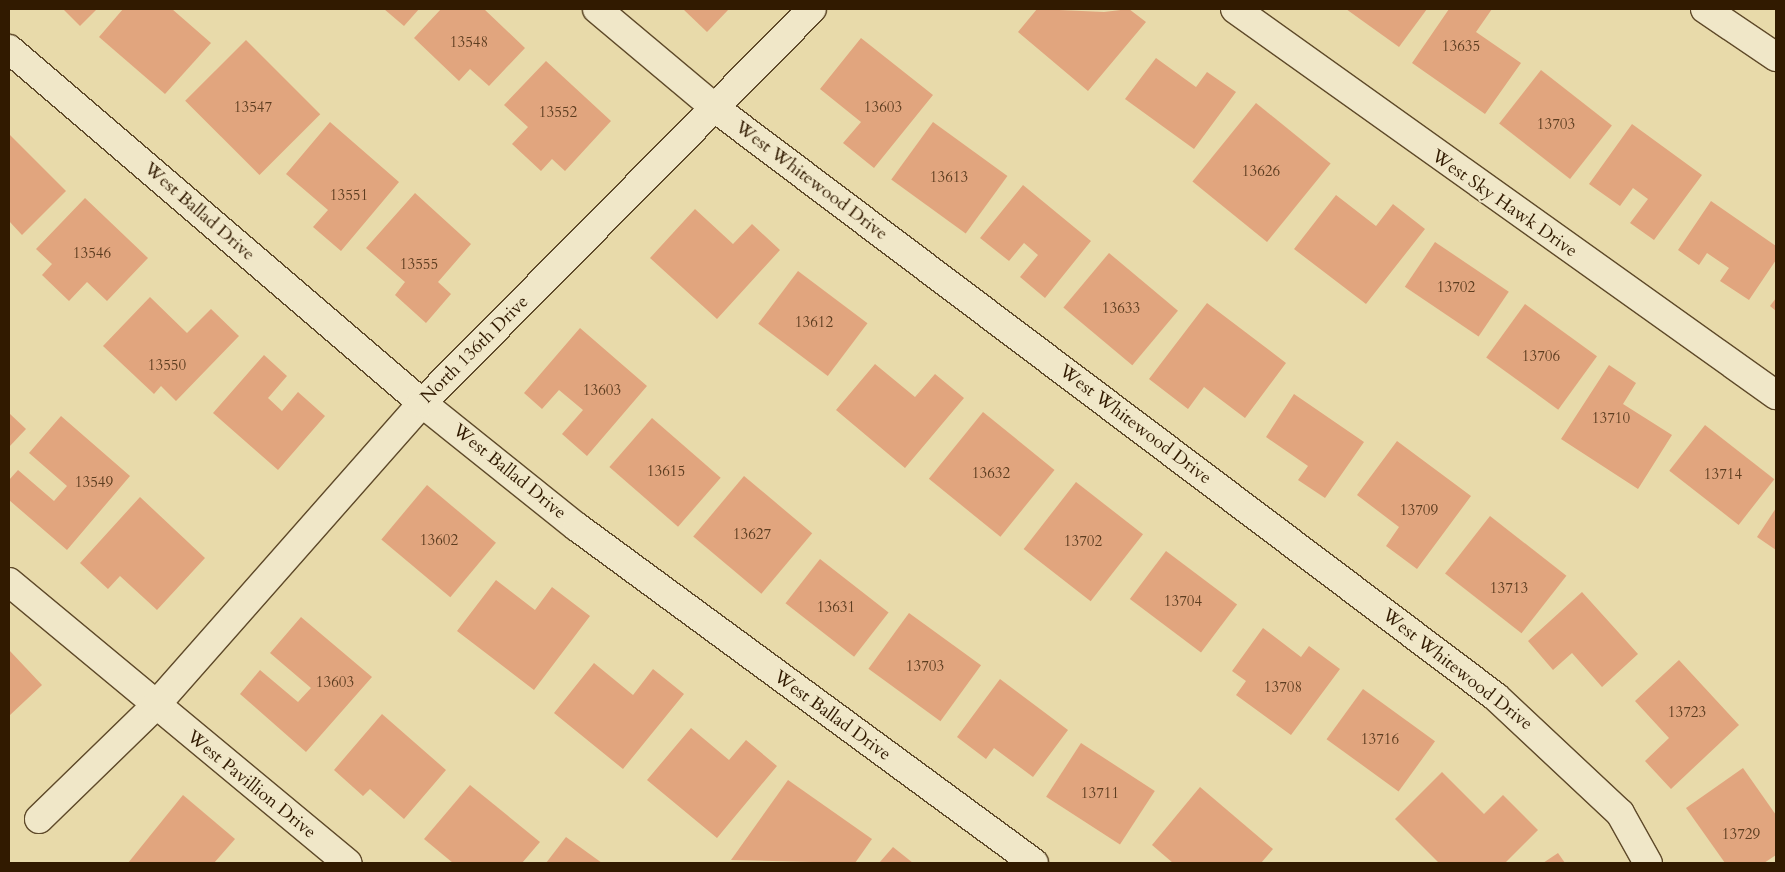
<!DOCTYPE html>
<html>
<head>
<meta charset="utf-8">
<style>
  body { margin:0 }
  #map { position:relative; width:1785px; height:872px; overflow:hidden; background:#e8daaa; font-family:Cardo,serif }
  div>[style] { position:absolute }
  .building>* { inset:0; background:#e1a57e; transform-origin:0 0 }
  .roads { filter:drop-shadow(1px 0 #5f4a2a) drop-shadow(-1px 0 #5f4a2a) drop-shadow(0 1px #5f4a2a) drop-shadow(0 -1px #5f4a2a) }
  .minor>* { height:28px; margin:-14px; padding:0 14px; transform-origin:14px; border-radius:14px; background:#f0e7c8 }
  span { translate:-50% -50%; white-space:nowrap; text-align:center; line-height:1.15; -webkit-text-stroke:4px #f0e7c8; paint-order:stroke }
  .number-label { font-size:15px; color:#5d3d20 }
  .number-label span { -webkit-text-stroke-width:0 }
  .street-label { font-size:18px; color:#311a00 }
  .frame { position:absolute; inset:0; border:10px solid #311a00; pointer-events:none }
</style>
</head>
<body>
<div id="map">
  <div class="building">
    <i style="clip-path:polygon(63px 9px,97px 9px,80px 26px)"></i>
    <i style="clip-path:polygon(123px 9px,172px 9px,211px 43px,165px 94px,99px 37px)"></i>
    <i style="clip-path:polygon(384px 9px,419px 9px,404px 26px)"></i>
    <i style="clip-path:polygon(441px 9px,484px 9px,525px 48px,489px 86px,470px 69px,459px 81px,414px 38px)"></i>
    <i style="clip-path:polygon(683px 9px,729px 9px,707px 32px)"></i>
    <i style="clip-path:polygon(1037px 9px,1104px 12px,1129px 9px,1146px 22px,1088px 91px,1018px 32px)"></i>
    <i style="clip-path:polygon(1346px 9px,1427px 9px,1399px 47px)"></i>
    <i style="clip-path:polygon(1449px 9px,1492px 9px,1476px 32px,1521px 63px,1485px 114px,1412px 63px)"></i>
    <i style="clip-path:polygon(861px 38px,933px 95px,874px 168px,843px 143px,861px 122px,820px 89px)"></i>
    <i style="left:246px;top:40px;width:105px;height:86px;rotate:45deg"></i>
    <i style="clip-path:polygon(1156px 58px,1196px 87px,1207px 72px,1236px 92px,1194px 149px,1125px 99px)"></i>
    <i style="clip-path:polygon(546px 61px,611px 121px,565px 171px,552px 159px,541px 171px,512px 144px,528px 127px,504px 105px)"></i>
    <i style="left:1541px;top:70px;width:90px;height:68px;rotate:38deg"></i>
    <i style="left:1256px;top:103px;width:96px;height:101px;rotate:39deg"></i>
    <i style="clip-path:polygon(330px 122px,399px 182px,341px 251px,313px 227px,328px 210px,286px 174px)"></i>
    <i style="left:933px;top:122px;width:92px;height:71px;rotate:36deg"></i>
    <i style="clip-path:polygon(1632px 124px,1702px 175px,1654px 240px,1630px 223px,1648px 199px,1633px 188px,1620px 206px,1589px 184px)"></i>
    <i style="clip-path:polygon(9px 134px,66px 191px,22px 235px,9px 221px)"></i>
    <i style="clip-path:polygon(1023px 185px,1091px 241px,1045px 298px,1020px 277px,1038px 255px,1024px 243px,1009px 261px,980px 238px)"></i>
    <i style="clip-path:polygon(415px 193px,471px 244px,438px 282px,451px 294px,426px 323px,395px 295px,405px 282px,366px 248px)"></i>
    <i style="clip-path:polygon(1336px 195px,1376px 226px,1393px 204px,1425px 229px,1366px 304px,1294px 249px)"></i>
    <i style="clip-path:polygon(85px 198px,148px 258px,107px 301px,87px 282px,69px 301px,42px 275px,52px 264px,36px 249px)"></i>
    <i style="clip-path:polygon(1711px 201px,1776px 246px,1776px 260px,1749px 300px,1720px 281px,1729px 268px,1707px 253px,1699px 265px,1678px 250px)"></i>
    <i style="clip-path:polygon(695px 209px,733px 244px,752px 224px,780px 250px,717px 319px,650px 258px)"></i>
    <i style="left:1435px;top:242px;width:89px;height:54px;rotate:34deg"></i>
    <i style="left:1109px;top:253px;width:90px;height:71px;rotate:40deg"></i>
    <i style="left:798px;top:271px;width:87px;height:66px;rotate:37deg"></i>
    <i style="clip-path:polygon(150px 297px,187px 333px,211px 309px,239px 336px,176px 401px,161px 386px,154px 394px,103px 346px)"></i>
    <i style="clip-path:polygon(1776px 298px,1776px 311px,1770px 306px)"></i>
    <i style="clip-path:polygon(1207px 303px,1286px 363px,1245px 418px,1204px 387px,1188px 409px,1149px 379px)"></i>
    <i style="left:1525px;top:304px;width:89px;height:66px;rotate:36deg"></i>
    <i style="clip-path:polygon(580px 328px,647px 386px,587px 456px,562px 434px,583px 410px,559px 390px,542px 409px,524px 393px)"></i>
    <i style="clip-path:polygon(264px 355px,287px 376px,268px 398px,282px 411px,298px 392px,325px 416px,278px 470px,213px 413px)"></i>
    <i style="clip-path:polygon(875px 364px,915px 397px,935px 374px,964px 398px,905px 468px,836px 410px)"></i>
    <i style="clip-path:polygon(1609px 365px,1636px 383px,1623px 404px,1672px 435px,1638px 489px,1561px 439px)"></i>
    <i style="clip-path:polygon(1294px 394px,1364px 442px,1325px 498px,1298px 480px,1308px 466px,1266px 437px)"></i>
    <i style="left:983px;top:412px;width:92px;height:86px;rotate:39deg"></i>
    <i style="clip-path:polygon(9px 413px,26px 429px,9px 447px)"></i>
    <i style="clip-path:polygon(61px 416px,130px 476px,67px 550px,9px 500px,9px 480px,18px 470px,54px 501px,67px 486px,29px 453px)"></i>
    <i style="left:652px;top:418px;width:91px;height:65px;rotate:41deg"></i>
    <i style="left:1705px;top:425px;width:88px;height:58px;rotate:38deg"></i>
    <i style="clip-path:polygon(1397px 441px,1471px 496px,1417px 569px,1386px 546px,1399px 527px,1357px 495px)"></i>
    <i style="left:744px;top:476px;width:89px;height:79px;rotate:40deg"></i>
    <i style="left:1076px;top:482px;width:85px;height:85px;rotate:38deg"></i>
    <i style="left:427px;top:485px;width:90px;height:71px;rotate:40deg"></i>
    <i style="clip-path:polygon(140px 497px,205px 558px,157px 610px,120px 576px,108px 589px,80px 563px)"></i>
    <i style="clip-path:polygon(1776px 508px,1776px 550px,1757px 537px)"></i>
    <i style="left:1490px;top:516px;width:97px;height:73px;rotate:38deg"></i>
    <i style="left:1166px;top:551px;width:89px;height:60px;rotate:37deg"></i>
    <i style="left:820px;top:559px;width:87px;height:56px;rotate:38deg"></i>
    <i style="clip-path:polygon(496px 580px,535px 610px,552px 587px,590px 616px,534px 690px,457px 631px)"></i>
    <i style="clip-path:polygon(1582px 592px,1638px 654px,1602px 687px,1572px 653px,1553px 670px,1528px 641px)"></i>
    <i style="left:909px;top:613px;width:89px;height:69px;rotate:36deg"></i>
    <i style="clip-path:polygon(301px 617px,372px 677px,306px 752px,240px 694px,260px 670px,298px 702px,311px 688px,270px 653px)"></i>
    <i style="clip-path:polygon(1263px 628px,1301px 657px,1309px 646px,1340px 669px,1291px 735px,1236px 695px,1246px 681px,1232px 671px)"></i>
    <i style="clip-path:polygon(9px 650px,42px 685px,9px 716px)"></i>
    <i style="clip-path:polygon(1679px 660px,1739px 725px,1671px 789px,1645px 761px,1669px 738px,1635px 701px)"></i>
    <i style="clip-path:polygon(594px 663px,633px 695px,653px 669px,684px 694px,623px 769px,554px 713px)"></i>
    <i style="clip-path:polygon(1000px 679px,1068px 730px,1033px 777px,994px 748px,986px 759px,957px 737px)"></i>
    <i style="left:1363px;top:689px;width:89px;height:62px;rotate:36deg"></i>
    <i style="clip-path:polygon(382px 714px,446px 770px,404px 819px,370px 789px,363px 796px,334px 770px)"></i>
    <i style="clip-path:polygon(691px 728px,729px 760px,746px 740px,777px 766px,717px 838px,647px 780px)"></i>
    <i style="left:1081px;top:743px;width:88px;height:64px;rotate:33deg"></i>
    <i style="clip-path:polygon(1743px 768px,1776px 815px,1776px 855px,1764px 863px,1725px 863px,1686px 808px)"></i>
    <i style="clip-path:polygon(1442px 772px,1484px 814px,1503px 795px,1538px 830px,1505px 863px,1439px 863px,1395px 819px)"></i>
    <i style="clip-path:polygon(788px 780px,872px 839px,855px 863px,731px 860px)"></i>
    <i style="clip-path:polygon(470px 785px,540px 842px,522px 863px,453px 863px,424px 839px)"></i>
    <i style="clip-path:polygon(1200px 787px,1273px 849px,1261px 863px,1173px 863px,1152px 845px)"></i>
    <i style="clip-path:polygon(183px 795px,235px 839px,214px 863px,128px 863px)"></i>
    <i style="clip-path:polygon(566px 837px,602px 863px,546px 863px)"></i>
    <i style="clip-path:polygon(893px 847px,913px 863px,879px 863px)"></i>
    <i style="clip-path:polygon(1558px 853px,1565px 863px,1543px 863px)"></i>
  </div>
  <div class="roads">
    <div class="minor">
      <i style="left:597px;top:9px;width:154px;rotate:40deg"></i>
      <i style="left:715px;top:108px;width:978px;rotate:37.02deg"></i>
      <i style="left:1496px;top:697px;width:170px;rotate:43.1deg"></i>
      <i style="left:1620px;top:813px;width:57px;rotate:60.8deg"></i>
      <i style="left:1235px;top:9px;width:665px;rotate:35.51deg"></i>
      <i style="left:1705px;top:9px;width:86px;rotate:34.1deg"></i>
      <i style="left:9px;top:49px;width:544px;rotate:40.6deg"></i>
      <i style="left:422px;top:403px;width:198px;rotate:38.7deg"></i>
      <i style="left:577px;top:527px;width:567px;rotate:36.32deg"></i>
      <i style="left:9px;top:582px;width:440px;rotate:39.7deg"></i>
      <i style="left:39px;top:819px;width:162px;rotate:-44.2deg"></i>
      <i style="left:155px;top:706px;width:404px;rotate:-48.6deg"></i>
      <i style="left:422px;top:403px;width:554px;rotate:-45.29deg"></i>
    </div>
  </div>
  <div class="number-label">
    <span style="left:469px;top:43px">13548</span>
    <span style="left:1461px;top:47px">13635</span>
    <span style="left:253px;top:108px">13547</span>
    <span style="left:883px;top:108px">13603</span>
    <span style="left:558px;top:113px">13552</span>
    <span style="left:1556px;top:125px">13703</span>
    <span style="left:1261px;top:172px">13626</span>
    <span style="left:949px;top:178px">13613</span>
    <span style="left:349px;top:196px">13551</span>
    <span style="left:92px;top:254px">13546</span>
    <span style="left:419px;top:265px">13555</span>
    <span style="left:1456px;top:288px">13702</span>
    <span style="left:1121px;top:309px">13633</span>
    <span style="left:814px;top:323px">13612</span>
    <span style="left:1541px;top:357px">13706</span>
    <span style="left:167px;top:366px">13550</span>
    <span style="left:602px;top:391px">13603</span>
    <span style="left:1611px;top:419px">13710</span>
    <span style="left:666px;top:472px">13615</span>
    <span style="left:991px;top:474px">13632</span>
    <span style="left:1723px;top:475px">13714</span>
    <span style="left:94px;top:483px">13549</span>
    <span style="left:1419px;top:511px">13709</span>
    <span style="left:752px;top:535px">13627</span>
    <span style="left:439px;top:541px">13602</span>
    <span style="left:1083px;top:542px">13702</span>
    <span style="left:1509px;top:589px">13713</span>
    <span style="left:1183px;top:602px">13704</span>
    <span style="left:836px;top:608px">13631</span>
    <span style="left:925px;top:667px">13703</span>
    <span style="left:335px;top:683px">13603</span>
    <span style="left:1283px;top:688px">13708</span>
    <span style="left:1687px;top:713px">13723</span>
    <span style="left:1380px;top:740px">13716</span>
    <span style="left:1100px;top:794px">13711</span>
    <span style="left:1741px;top:835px">13729</span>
  </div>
  <div class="street-label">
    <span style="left:811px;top:181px;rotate:37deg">West Whitewood Drive</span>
    <span style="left:1504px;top:204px;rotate:35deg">West Sky Hawk Drive</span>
    <span style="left:199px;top:212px;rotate:41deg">West Ballad Drive</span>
    <span style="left:475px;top:350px;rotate:-45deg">North 136th Drive</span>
    <span style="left:1135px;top:425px;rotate:37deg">West Whitewood Drive</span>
    <span style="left:509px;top:472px;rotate:39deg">West Ballad Drive</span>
    <span style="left:1457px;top:670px;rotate:38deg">West Whitewood Drive</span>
    <span style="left:832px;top:716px;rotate:36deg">West Ballad Drive</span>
    <span style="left:251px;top:785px;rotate:39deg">West Pavillion Drive</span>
  </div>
  <div class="frame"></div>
</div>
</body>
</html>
